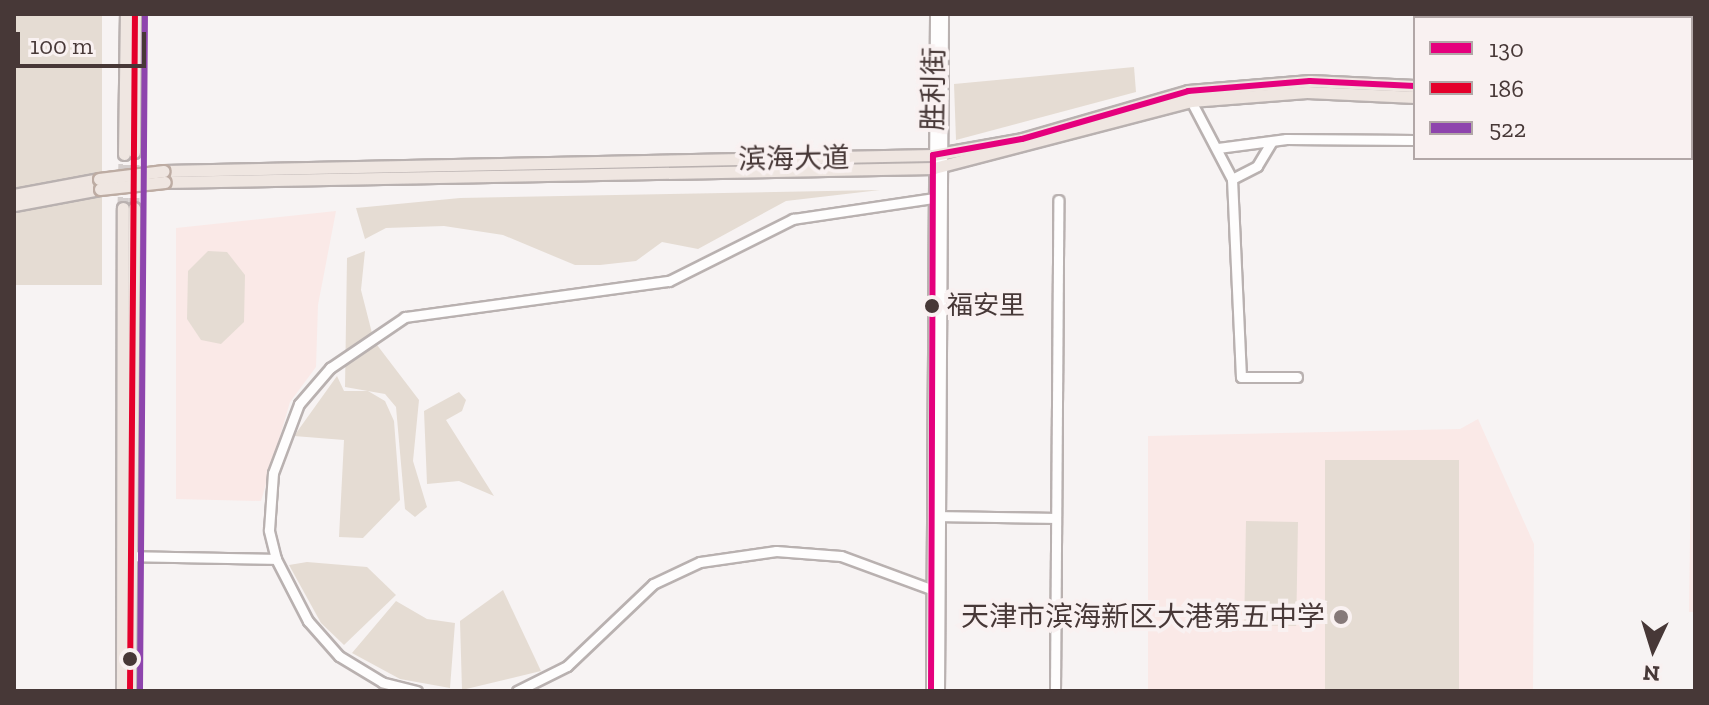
<!DOCTYPE html>
<html>
<head>
<meta charset="utf-8">
<style>
  body { margin:0 }
  #map { position:relative; width:1709px; height:705px; overflow:hidden; background:#f7f3f3; font-family:"Zilla Slab","Noto Sans SC",serif }
  div>[style] { position:absolute }
  .built>* { inset:0; background:#fae9e7 }
  .green>* { inset:0; background:#e5dcd3; transform-origin:0 0 }
  .major-tunnel>* { height:11px; margin-top:-5.5px; transform-origin:0; background:repeating-linear-gradient(90deg,#d4cecd 0 11px,transparent 0 16.5px) }
  .roads { filter:drop-shadow(2px 0 #b9b1b0) drop-shadow(-2px 0 #b9b1b0) drop-shadow(0 2px #b9b1b0) drop-shadow(0 -2px #b9b1b0) }
  .minor>* { height:9px; margin:-4.5px; padding:0 4.5px; transform-origin:4.5px; border-radius:4.5px; background:#fefdfd }
  .major>* { height:11px; margin:-5.5px; padding:0 5.5px; transform-origin:5.5px; border-radius:5.5px; background:#efe6e1 }
  .bridges { filter:drop-shadow(2px 0 #bdaca3) drop-shadow(-2px 0 #bdaca3) drop-shadow(0 2px #bdaca3) drop-shadow(0 -2px #bdaca3) }
  .major-bridge>* { height:11px; margin:-5.5px; padding:0 5.5px; transform-origin:5.5px; border-radius:5.5px; background:#efe6e1 }
  .bus-1>* { height:6px; margin:-3px; padding:0 3px; transform-origin:3px; border-radius:3px; background:#e5007d }
  .bus-2>* { height:6px; margin:-3px; padding:0 3px; transform-origin:3px; border-radius:3px; background:#e4002b }
  .bus-3>* { height:6px; margin:-3px; padding:0 3px; transform-origin:3px; border-radius:3px; background:#8e44ad }
  .dots>* { width:22px; height:22px; translate:-50% -50%; box-sizing:border-box; border:4px solid #f9f1f1; border-radius:50% }
  span { translate:-50% -50%; white-space:nowrap; text-align:center; line-height:1.15; -webkit-text-stroke:8px #f9f1f1; paint-order:stroke }
  .bus-label { font-size:26px; color:#473837 }
  .left { translate:0 -50%; text-align:left }
  .street-label { font-size:28px; color:#473837 }
  .poi-label { font-size:28px; color:#473837 }
  .right { translate:-100% -50%; text-align:right }
  .frame { position:absolute; inset:0; border:16px solid #473837; pointer-events:none }
  .legend { position:absolute; left:1413px; top:16px; width:280px; height:144px; box-sizing:border-box; background:#f9f1f1; border:2px solid #b2a7a7; margin:0; padding:10px 14px; list-style:none; font-size:24px; color:#473837 }
  .legend li { display:flex; align-items:center; gap:16px; height:40px }
  .legend b { width:40px; border:2px solid #b2a7a7 }
  .north { position:absolute; left:1613px; top:609px; width:80px; height:80px; -webkit-text-stroke:6px #f9f1f1; paint-order:stroke; rotate:184deg; font-size:22px; font-weight:700; line-height:32px; text-align:center; color:#473837 }
  .north::after { content:''; display:block; margin:auto; width:28px; height:36px; background:#473837; clip-path:polygon(50% 0,100% 100%,50% 72%,0 100%) }
  .scale { position:absolute; left:16px; top:32px; width:130px; height:36px; box-sizing:border-box; border:4px solid #473837; border-top:0; padding-left:10px; font-size:24px; line-height:28px; white-space:nowrap; color:#473837; -webkit-text-stroke:6px #f9f1f1; paint-order:stroke }
</style>
</head>
<body>
<div id="map">
  <div class="built">
    <i style="clip-path:polygon(1695px 157px,1695px 612px,1689px 612px)"></i>
    <i style="clip-path:polygon(336px 211px,318px 305px,316px 367px,290px 402px,261px 501px,176px 499px,176px 228px)"></i>
    <i style="clip-path:polygon(1478px 419px,1534px 544px,1533px 691px,1148px 691px,1148px 436px,1460px 429px)"></i>
  </div>
  <div class="green">
    <i style="left:14px;top:14px;width:88px;height:271px"></i>
    <i style="clip-path:polygon(1134px 67px,1136px 92px,956px 140px,954px 84px)"></i>
    <i style="clip-path:polygon(880px 190px,786px 201px,698px 249px,662px 242px,636px 261px,600px 265px,575px 265px,503px 235px,444px 226px,386px 228px,365px 239px,356px 208px,460px 198px)"></i>
    <i style="clip-path:polygon(208px 251px,227px 252px,245px 275px,244px 322px,221px 344px,201px 340px,187px 319px,188px 271px)"></i>
    <i style="clip-path:polygon(365px 251px,361px 290px,374px 341px,419px 400px,413px 461px,427px 507px,415px 517px,405px 509px,396px 407px,385px 394px,345px 387px,347px 258px)"></i>
    <i style="clip-path:polygon(337px 376px,344px 391px,368px 391px,385px 401px,394px 421px,400px 500px,363px 538px,339px 537px,344px 440px,294px 436px)"></i>
    <i style="clip-path:polygon(459px 392px,466px 400px,462px 411px,446px 420px,494px 496px,459px 481px,427px 484px,424px 411px)"></i>
    <i style="left:1325px;top:460px;width:134px;height:231px"></i>
    <i style="left:1246px;top:521px;width:52px;height:104px;rotate:1deg"></i>
    <i style="clip-path:polygon(307px 562px,367px 567px,396px 595px,344px 645px,321px 623px,289px 565px)"></i>
    <i style="clip-path:polygon(503px 590px,541px 671px,462px 690px,460px 621px)"></i>
    <i style="clip-path:polygon(396px 601px,427px 619px,455px 623px,450px 688px,400px 679px,352px 653px)"></i>
  </div>
  <div class="major-tunnel">
    <i style="left:123px;top:208px;width:54px;rotate:-88.9deg"></i>
    <i style="left:134px;top:208px;width:56px;rotate:-90deg"></i>
  </div>
  <div class="roads">
    <div class="minor">
      <i style="left:1649px;top:18px;width:4px;rotate:-90deg"></i>
      <i style="left:1191px;top:101px;width:88px;rotate:62.3deg"></i>
      <i style="left:1232px;top:179px;width:198px;rotate:87.4deg"></i>
      <i style="left:1241px;top:377px;width:56px"></i>
      <i style="left:1218px;top:148px;width:69px;rotate:-7.5deg"></i>
      <i style="left:1286px;top:139px;width:129px;rotate:0.4deg"></i>
      <i style="left:1232px;top:179px;width:28px;rotate:-27deg"></i>
      <i style="left:1257px;top:166px;width:29px;rotate:-59deg"></i>
      <i style="left:938px;top:516px;width:116px;rotate:1deg"></i>
      <i style="left:126px;top:556px;width:150px;rotate:1.1deg"></i>
      <i style="left:417px;top:691px;width:36px;rotate:-166deg"></i>
      <i style="left:382px;top:682px;width:50px;rotate:-148.8deg"></i>
      <i style="left:339px;top:656px;width:47px;rotate:-131.5deg"></i>
      <i style="left:308px;top:621px;width:70px;rotate:-117.3deg"></i>
      <i style="left:276px;top:559px;width:30px;rotate:-104deg"></i>
      <i style="left:269px;top:530px;width:57px;rotate:-86deg"></i>
      <i style="left:273px;top:473px;width:74px;rotate:-69.4deg"></i>
      <i style="left:299px;top:404px;width:48px;rotate:-49.3deg"></i>
      <i style="left:330px;top:368px;width:91px;rotate:-34.2deg"></i>
      <i style="left:405px;top:317px;width:266px;rotate:-7.8deg"></i>
      <i style="left:669px;top:281px;width:139px;rotate:-26.6deg"></i>
      <i style="left:793px;top:219px;width:142px;rotate:-8.5deg"></i>
      <i style="left:517px;top:691px;width:56px;rotate:-26.6deg"></i>
      <i style="left:567px;top:666px;width:119px;rotate:-43.6deg"></i>
      <i style="left:653px;top:584px;width:52px;rotate:-25.1deg"></i>
      <i style="left:700px;top:562px;width:77px;rotate:-8.2deg"></i>
      <i style="left:776px;top:551px;width:65px;rotate:4.4deg"></i>
      <i style="left:841px;top:556px;width:101px;rotate:20.2deg"></i>
      <i style="left:931px;top:691px;width:677px;rotate:-89.66deg"></i>
      <i style="left:939px;top:691px;width:677px;rotate:-89.66deg"></i>
      <i style="left:1055px;top:691px;width:491px;rotate:-89.6deg"></i>
    </div>
    <div class="major">
      <i style="left:1691px;top:100px;width:4px"></i>
      <i style="left:1691px;top:111px;width:4px;rotate:14deg"></i>
      <i style="left:134px;top:152px;width:138px;rotate:-89.6deg"></i>
      <i style="left:124px;top:154px;width:140px;rotate:-89.2deg"></i>
      <i style="left:164px;top:171px;width:769px;rotate:-1.19deg"></i>
      <i style="left:933px;top:155px;width:90px;rotate:-10.2deg"></i>
      <i style="left:1022px;top:139px;width:173px;rotate:-16.1deg"></i>
      <i style="left:1188px;top:91px;width:122px;rotate:-4.7deg"></i>
      <i style="left:1310px;top:81px;width:105px;rotate:2.7deg"></i>
      <i style="left:165px;top:182px;width:769px;rotate:-1.04deg"></i>
      <i style="left:934px;top:168px;width:266px;rotate:-14.6deg"></i>
      <i style="left:1191px;top:101px;width:116px;rotate:-4.4deg"></i>
      <i style="left:1307px;top:92px;width:108px;rotate:2.7deg"></i>
      <i style="left:14px;top:195px;width:86px;rotate:-10.7deg"></i>
      <i style="left:14px;top:205px;width:87px;rotate:-10.5deg"></i>
      <i style="left:122px;top:691px;width:483px;rotate:-89.9deg"></i>
      <i style="left:130px;top:691px;width:483px;rotate:-89.5deg"></i>
    </div>
  </div>
  <div class="bridges">
    <div class="major-bridge">
      <i style="left:99px;top:179px;width:65px;rotate:-7deg"></i>
      <i style="left:100px;top:189px;width:65px;rotate:-6.1deg"></i>
    </div>
  </div>
  <div class="bus-1">
    <i style="left:931px;top:691px;width:536px;rotate:-89.79deg"></i>
    <i style="left:933px;top:155px;width:90px;rotate:-10.2deg"></i>
    <i style="left:1022px;top:139px;width:173px;rotate:-16.1deg"></i>
    <i style="left:1188px;top:91px;width:122px;rotate:-4.7deg"></i>
    <i style="left:1310px;top:81px;width:105px;rotate:2.7deg"></i>
  </div>
  <div class="bus-2">
    <i style="left:130px;top:691px;width:677px;rotate:-89.58deg"></i>
  </div>
  <div class="bus-3">
    <i style="left:140px;top:691px;width:677px;rotate:-89.58deg"></i>
  </div>
  <div class="dots">
    <i style="left:932px;top:306px;background:#473837"></i>
    <i style="left:1341px;top:617px;background:#857979"></i>
    <i style="left:130px;top:659px;background:#473837"></i>
  </div>
  <div class="bus-label">
    <span class="left" style="left:947px;top:306px">福安里</span>
  </div>
  <div class="street-label">
    <span style="left:934px;top:89px;rotate:-89deg">胜利街</span>
    <span style="left:794px;top:159px;rotate:-1deg">滨海大道</span>
  </div>
  <div class="poi-label">
    <span class="right" style="left:1325px;top:617px">天津市滨海新区大港第五中学</span>
  </div>
  <div class="frame"></div>
  <ul class="legend">
  <li><b style="height:10px;background:#e5007d"></b>130</li>
  <li><b style="height:10px;background:#e4002b"></b>186</li>
  <li><b style="height:10px;background:#8e44ad"></b>522</li>
  </ul>
  <div class="north">N</div>
  <div class="scale">100 m</div>
</div>
</body>
</html>
